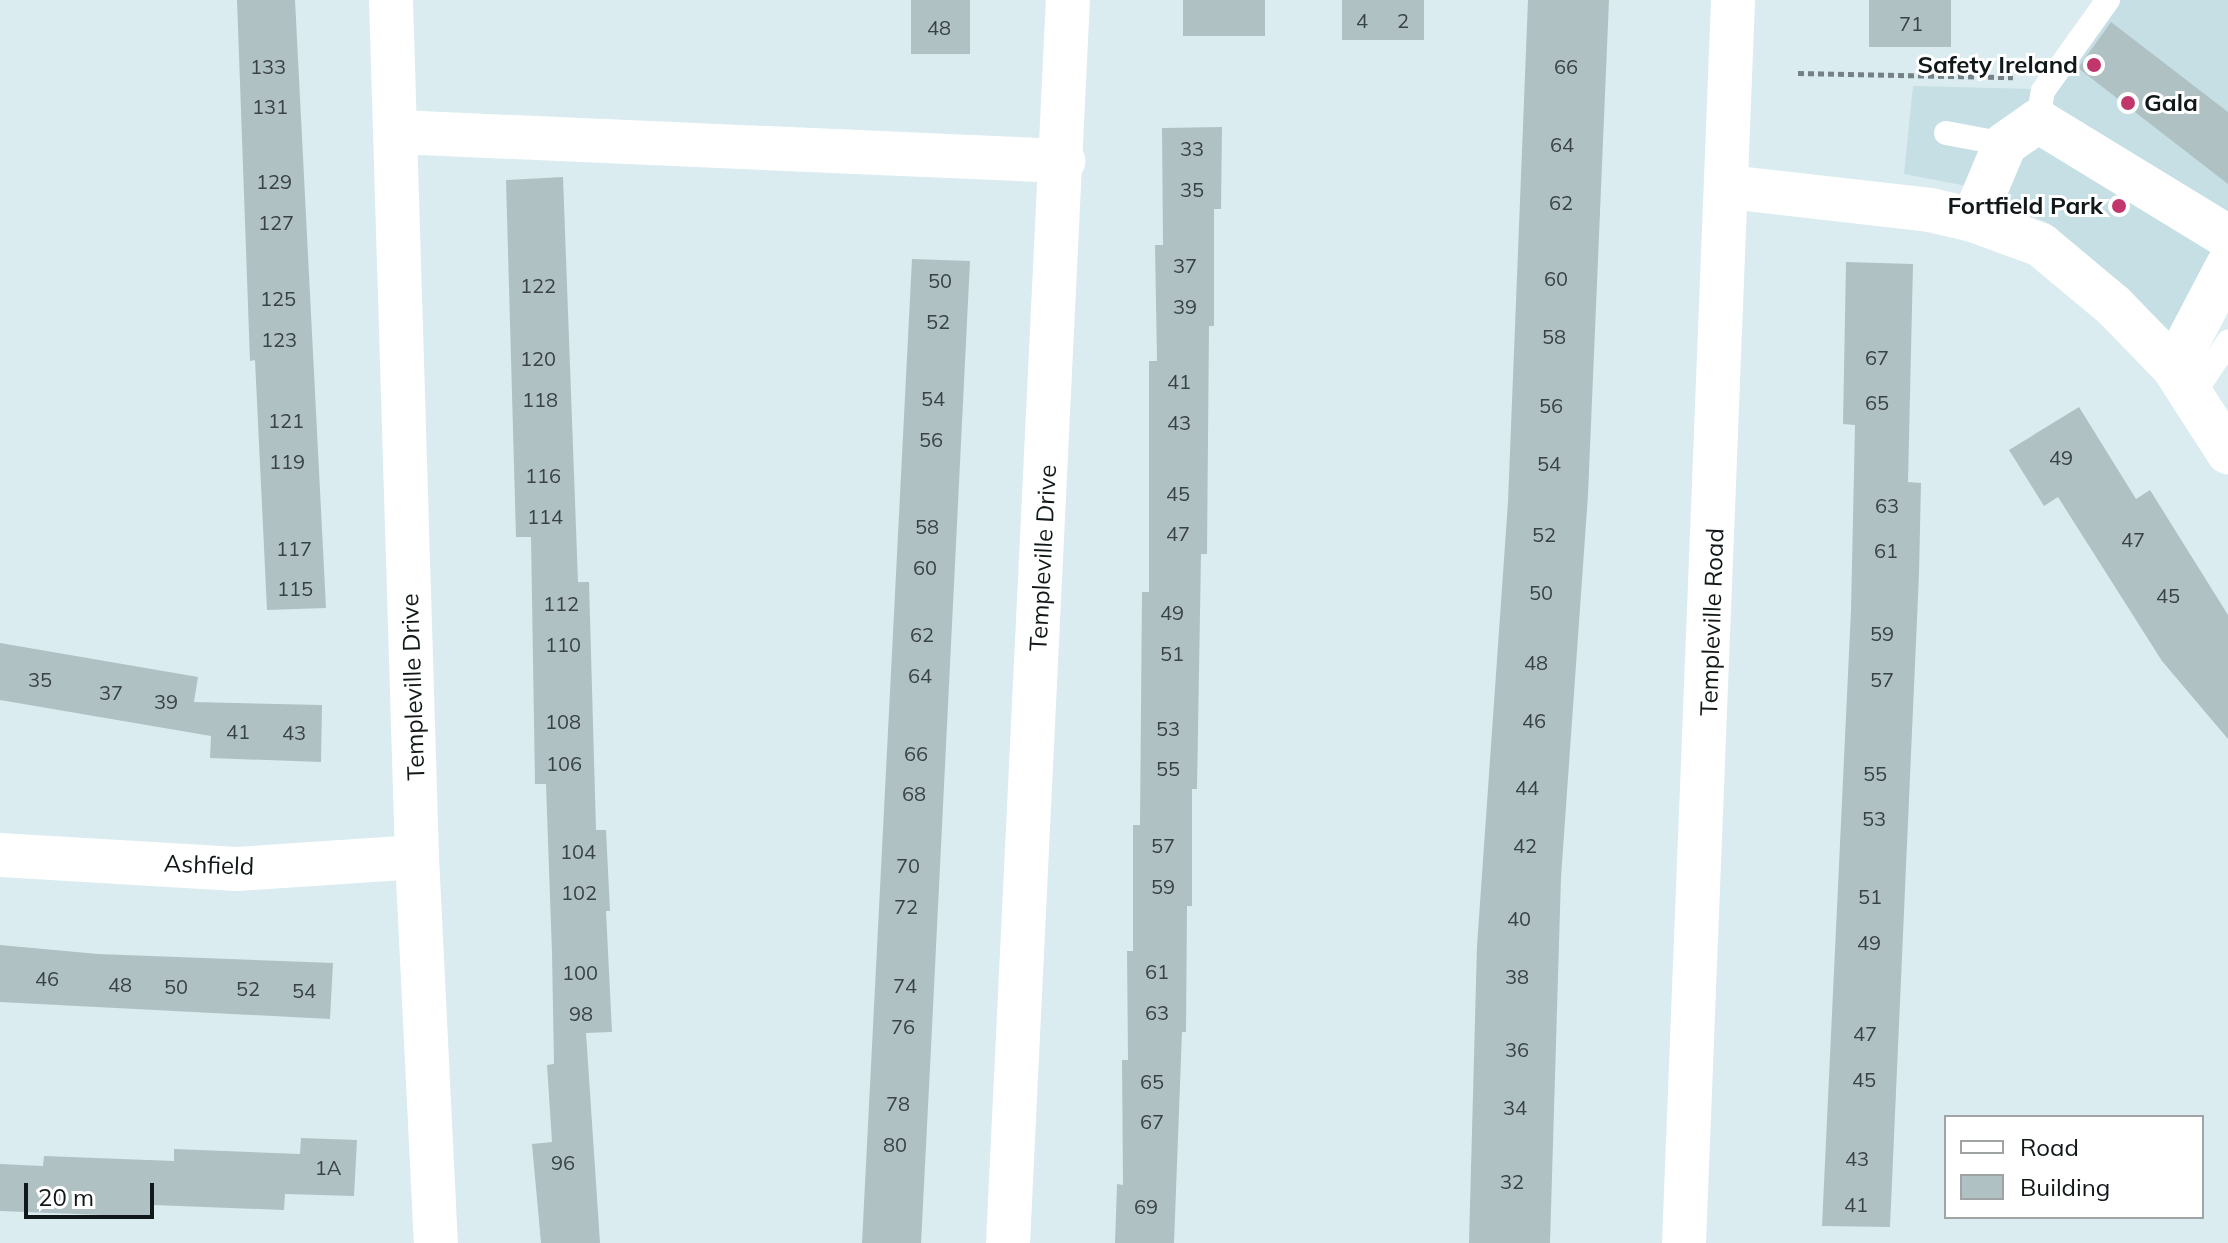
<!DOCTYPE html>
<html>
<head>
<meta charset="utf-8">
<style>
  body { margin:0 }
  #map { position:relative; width:2228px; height:1243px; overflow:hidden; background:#daecf0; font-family:Mulish,sans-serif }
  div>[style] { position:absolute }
  .built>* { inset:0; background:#c5dfe5 }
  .building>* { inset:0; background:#b0c1c4; transform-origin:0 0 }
  .path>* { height:5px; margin-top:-2.5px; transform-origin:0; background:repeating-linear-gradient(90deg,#758184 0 6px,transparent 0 10px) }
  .service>* { height:24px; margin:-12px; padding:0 12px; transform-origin:12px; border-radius:12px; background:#fff }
  .minor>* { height:44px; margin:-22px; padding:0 22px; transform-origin:22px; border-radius:22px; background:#fff }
  .secondary>* { height:44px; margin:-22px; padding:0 22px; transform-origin:22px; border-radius:22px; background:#fff }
  .dots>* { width:22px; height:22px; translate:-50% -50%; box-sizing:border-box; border:4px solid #fff; border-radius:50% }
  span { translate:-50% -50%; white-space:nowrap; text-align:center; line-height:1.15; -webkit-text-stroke:6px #fff; paint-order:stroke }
  .number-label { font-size:20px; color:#394244 }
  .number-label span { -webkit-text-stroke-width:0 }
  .poi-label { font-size:24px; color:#111819; font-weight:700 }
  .right { translate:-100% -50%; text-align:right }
  .left { translate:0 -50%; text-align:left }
  .street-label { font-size:24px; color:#111819 }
  .legend { position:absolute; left:1944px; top:1115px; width:260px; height:104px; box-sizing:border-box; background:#fff; border:2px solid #a0a3a3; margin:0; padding:10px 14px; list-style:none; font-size:24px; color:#111819 }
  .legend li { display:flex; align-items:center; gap:16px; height:40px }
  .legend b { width:40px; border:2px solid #a0a3a3 }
  .scale { position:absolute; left:24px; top:1183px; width:130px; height:36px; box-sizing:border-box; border:4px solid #111819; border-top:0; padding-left:10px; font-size:24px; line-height:28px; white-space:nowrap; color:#111819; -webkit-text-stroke:6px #fff; paint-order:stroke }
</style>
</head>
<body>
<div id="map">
  <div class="built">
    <i style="clip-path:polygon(2098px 0,2228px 0,2228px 313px,2200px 358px,2050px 224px,1962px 185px,1904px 174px,1913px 86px,2036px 89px)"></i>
  </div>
  <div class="building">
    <i style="clip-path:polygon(237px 0,295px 0,326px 608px,267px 610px,255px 360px,250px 361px)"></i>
    <i style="left:911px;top:0;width:59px;height:54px"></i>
    <i style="left:1183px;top:0;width:82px;height:36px"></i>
    <i style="left:1342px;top:0;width:82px;height:40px"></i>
    <i style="clip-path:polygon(1528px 0,1609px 0,1588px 495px,1561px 877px,1550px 1243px,1469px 1243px,1477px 946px,1508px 502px)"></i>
    <i style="left:1869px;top:0;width:82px;height:47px"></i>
    <i style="clip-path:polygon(2111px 22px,2228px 112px,2228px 184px,2078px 68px)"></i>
    <i style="clip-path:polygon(1222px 127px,1221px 209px,1214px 209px,1214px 326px,1209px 326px,1207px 554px,1201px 554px,1197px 789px,1192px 789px,1192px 906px,1187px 906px,1186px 1032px,1182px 1032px,1174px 1243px,1115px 1243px,1117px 1184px,1123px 1185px,1122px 1060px,1128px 1060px,1127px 951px,1133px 951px,1133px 825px,1140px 825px,1142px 592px,1149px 592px,1149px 361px,1157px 361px,1155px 245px,1163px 245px,1162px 128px)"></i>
    <i style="clip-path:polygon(563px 177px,578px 582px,589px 582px,596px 830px,606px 830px,610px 911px,606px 911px,612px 1032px,586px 1033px,600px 1243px,541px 1243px,532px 1144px,552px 1142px,547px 1065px,554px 1064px,552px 953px,546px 784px,535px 784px,531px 537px,516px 537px,506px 180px)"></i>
    <i style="clip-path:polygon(912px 259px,970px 261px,931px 1048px,921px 1243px,862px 1243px)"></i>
    <i style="clip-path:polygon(1846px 262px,1913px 264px,1908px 482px,1921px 483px,1919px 574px,1890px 1227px,1822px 1226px,1851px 610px,1855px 425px,1843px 424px)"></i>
    <i style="clip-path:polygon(2079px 407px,2136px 499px,2150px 490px,2228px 615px,2228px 739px,2162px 661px,2058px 497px,2044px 506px,2009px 450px)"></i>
    <i style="clip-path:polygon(0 643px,198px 677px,194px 702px,322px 705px,321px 762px,210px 758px,211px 736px,0 700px)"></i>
    <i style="clip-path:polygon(0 945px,98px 954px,333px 963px,330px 1019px,0 1002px)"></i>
    <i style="clip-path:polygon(301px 1138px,357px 1140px,354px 1196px,285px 1194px,284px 1210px,153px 1205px,153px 1217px,0 1211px,0 1164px,43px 1166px,44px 1156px,174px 1161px,174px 1149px,300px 1154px)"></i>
  </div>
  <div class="path">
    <i style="left:1798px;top:73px;width:215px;rotate:1.1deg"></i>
  </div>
  <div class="service">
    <i style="left:2038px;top:121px;width:30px;rotate:-81deg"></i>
    <i style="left:2043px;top:91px;width:112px;rotate:-54.5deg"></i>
    <i style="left:1946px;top:133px;width:60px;rotate:10.6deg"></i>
    <i style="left:2193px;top:395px;width:64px;rotate:-56.6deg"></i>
  </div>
  <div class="minor">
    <i style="left:391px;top:0;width:857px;rotate:88.26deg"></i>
    <i style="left:417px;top:857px;width:386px;rotate:87.2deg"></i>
    <i style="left:397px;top:132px;width:667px;rotate:2.49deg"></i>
    <i style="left:1729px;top:187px;width:202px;rotate:6.5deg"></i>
    <i style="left:1930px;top:210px;width:44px;rotate:13.1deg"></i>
    <i style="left:1973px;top:220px;width:72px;rotate:20.2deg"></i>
    <i style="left:2041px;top:245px;width:95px;rotate:39.9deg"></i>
    <i style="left:2114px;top:306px;width:86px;rotate:45.9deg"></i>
    <i style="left:2174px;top:368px;width:100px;rotate:57.3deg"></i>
    <i style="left:1973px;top:220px;width:82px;rotate:-67.2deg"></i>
    <i style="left:2005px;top:144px;width:40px;rotate:-34.9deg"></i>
    <i style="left:2038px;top:121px;width:223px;rotate:31.4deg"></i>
    <i style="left:2174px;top:368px;width:116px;rotate:-62.3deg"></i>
    <i style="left:0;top:855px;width:237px;rotate:3.4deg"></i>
    <i style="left:237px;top:869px;width:180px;rotate:-3.8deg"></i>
    <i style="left:1008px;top:1243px;width:1244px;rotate:-87.24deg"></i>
  </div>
  <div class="secondary">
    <i style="left:1684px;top:1243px;width:1244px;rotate:-87.74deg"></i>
  </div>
  <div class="dots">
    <i style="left:2094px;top:65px;background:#c1366b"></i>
    <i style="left:2128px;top:103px;background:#c1366b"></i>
    <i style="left:2119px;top:206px;background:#c1366b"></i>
  </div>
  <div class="number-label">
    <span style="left:1362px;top:20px">4</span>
    <span style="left:1403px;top:20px">2</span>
    <span style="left:1911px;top:23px">71</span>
    <span style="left:939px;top:27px">48</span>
    <span style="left:268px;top:66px">133</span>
    <span style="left:1566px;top:66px">66</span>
    <span style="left:270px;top:106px">131</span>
    <span style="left:1562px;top:144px">64</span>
    <span style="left:1192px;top:148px">33</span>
    <span style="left:274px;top:181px">129</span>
    <span style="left:1192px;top:189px">35</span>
    <span style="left:1561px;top:202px">62</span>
    <span style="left:276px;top:222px">127</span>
    <span style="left:1185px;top:265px">37</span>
    <span style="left:1556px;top:278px">60</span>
    <span style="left:940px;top:280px">50</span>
    <span style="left:538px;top:285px">122</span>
    <span style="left:278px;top:298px">125</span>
    <span style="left:1185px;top:306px">39</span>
    <span style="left:938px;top:321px">52</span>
    <span style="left:1554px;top:336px">58</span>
    <span style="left:279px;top:339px">123</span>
    <span style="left:1877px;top:357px">67</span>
    <span style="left:538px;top:358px">120</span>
    <span style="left:1179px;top:381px">41</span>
    <span style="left:933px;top:398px">54</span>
    <span style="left:540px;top:399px">118</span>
    <span style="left:1877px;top:402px">65</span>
    <span style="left:1551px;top:405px">56</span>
    <span style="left:286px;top:420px">121</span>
    <span style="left:1179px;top:422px">43</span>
    <span style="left:931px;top:439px">56</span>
    <span style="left:2061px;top:457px">49</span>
    <span style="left:287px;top:461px">119</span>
    <span style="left:1549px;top:463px">54</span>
    <span style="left:543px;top:475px">116</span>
    <span style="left:1178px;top:493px">45</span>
    <span style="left:1887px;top:505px">63</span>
    <span style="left:545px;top:516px">114</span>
    <span style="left:927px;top:526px">58</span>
    <span style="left:1178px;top:533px">47</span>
    <span style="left:1544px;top:534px">52</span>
    <span style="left:2133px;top:539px">47</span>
    <span style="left:294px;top:548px">117</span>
    <span style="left:1886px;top:550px">61</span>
    <span style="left:925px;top:567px">60</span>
    <span style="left:295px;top:588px">115</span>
    <span style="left:1541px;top:592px">50</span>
    <span style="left:2168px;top:595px">45</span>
    <span style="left:561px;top:603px">112</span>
    <span style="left:1172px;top:612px">49</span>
    <span style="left:1882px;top:633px">59</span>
    <span style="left:922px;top:634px">62</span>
    <span style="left:563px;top:644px">110</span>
    <span style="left:1172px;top:653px">51</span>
    <span style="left:1536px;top:662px">48</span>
    <span style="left:920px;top:675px">64</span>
    <span style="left:40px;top:679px">35</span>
    <span style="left:1882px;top:679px">57</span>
    <span style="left:111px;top:692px">37</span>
    <span style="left:166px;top:701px">39</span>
    <span style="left:1534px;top:720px">46</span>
    <span style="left:563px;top:721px">108</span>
    <span style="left:1168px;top:728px">53</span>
    <span style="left:238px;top:731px">41</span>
    <span style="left:294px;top:732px">43</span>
    <span style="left:916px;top:753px">66</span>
    <span style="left:564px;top:763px">106</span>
    <span style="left:1168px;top:768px">55</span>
    <span style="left:1875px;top:773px">55</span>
    <span style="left:1527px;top:787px">44</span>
    <span style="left:914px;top:793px">68</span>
    <span style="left:1874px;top:818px">53</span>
    <span style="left:1163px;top:845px">57</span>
    <span style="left:1525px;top:845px">42</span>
    <span style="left:578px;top:851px">104</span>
    <span style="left:908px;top:865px">70</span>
    <span style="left:1163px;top:886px">59</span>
    <span style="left:579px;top:892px">102</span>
    <span style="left:1870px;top:896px">51</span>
    <span style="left:906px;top:906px">72</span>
    <span style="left:1519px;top:918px">40</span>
    <span style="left:1869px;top:942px">49</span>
    <span style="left:1157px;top:971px">61</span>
    <span style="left:580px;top:972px">100</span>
    <span style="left:1517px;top:976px">38</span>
    <span style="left:47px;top:978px">46</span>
    <span style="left:120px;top:984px">48</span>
    <span style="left:905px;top:985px">74</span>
    <span style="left:176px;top:986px">50</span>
    <span style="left:248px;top:988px">52</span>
    <span style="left:304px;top:990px">54</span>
    <span style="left:1157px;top:1012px">63</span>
    <span style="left:581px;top:1013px">98</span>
    <span style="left:903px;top:1026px">76</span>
    <span style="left:1865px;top:1033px">47</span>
    <span style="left:1517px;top:1049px">36</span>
    <span style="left:1864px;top:1079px">45</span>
    <span style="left:1152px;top:1081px">65</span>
    <span style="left:898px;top:1103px">78</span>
    <span style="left:1515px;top:1107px">34</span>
    <span style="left:1152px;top:1121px">67</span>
    <span style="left:895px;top:1144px">80</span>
    <span style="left:1857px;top:1158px">43</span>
    <span style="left:563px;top:1162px">96</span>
    <span style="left:328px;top:1167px">1A</span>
    <span style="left:1512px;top:1181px">32</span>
    <span style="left:1856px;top:1204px">41</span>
    <span style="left:1146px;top:1206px">69</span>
  </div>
  <div class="poi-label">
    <span class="right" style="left:2078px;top:65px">Safety Ireland</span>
    <span class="left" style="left:2144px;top:103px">Gala</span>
    <span class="right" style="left:2103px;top:206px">Fortfield Park</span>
  </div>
  <div class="street-label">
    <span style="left:1043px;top:558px;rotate:-87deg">Templeville Drive</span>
    <span style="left:1712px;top:622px;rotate:-88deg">Templeville Road</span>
    <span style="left:413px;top:687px;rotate:-92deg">Templeville Drive</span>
    <span style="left:209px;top:865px;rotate:2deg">Ashfield</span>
  </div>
  <ul class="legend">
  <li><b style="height:10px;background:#fff"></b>Road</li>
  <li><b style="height:22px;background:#b0c1c4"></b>Building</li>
  </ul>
  <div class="scale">20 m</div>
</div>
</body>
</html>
